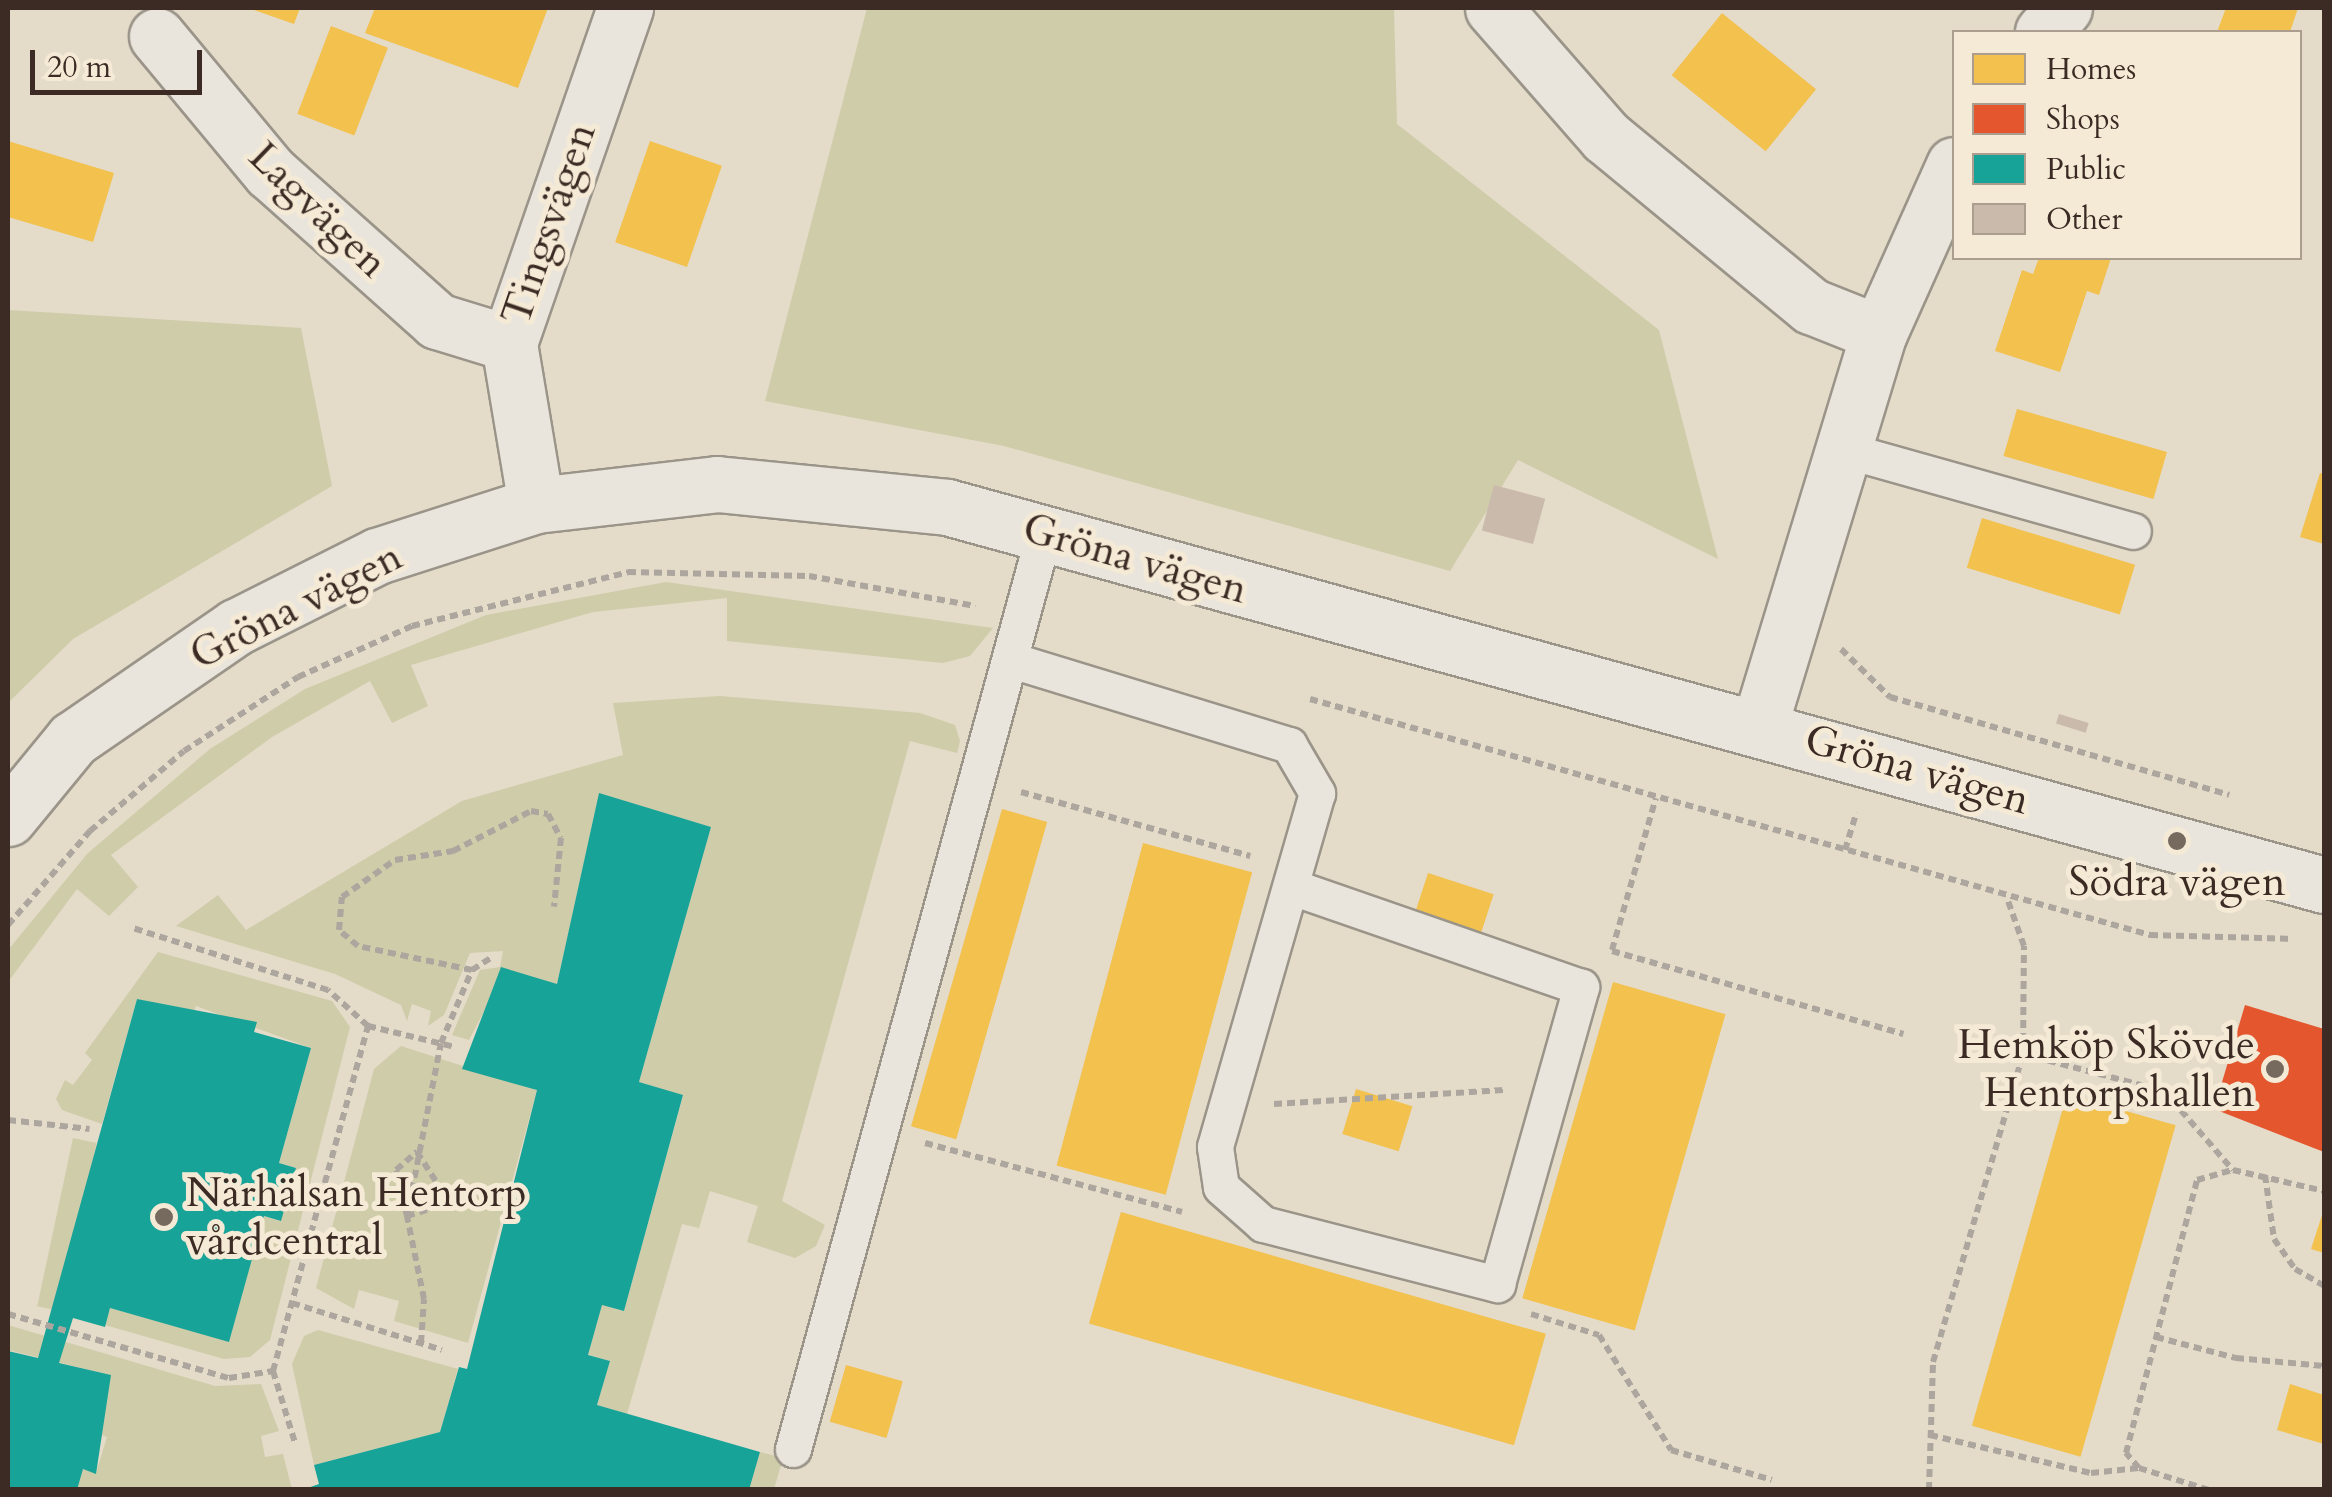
<!DOCTYPE html>
<html>
<head>
<meta charset="utf-8">
<style>
  body { margin:0 }
  #map { position:relative; width:2332px; height:1497px; overflow:hidden; background:#e4dbc9; font-family:Cardo,serif }
  div>[style] { position:absolute }
  .green>* { inset:0; background:#cfcca9; transform-origin:0 0 }
  .homes>* { inset:0; background:#f2c14e; transform-origin:0 0 }
  .shops>* { inset:0; background:#e4572e }
  .public>* { inset:0; background:#17a398 }
  .building>* { inset:0; background:#cabaab; transform-origin:0 0 }
  .path>* { height:6px; margin-top:-3px; transform-origin:0; background:repeating-linear-gradient(90deg,#aca69e 0 8px,transparent 0 13px) }
  .roads { filter:drop-shadow(2px 0 #9a9489) drop-shadow(-2px 0 #9a9489) drop-shadow(0 2px #9a9489) drop-shadow(0 -2px #9a9489) }
  .service>* { height:35px; margin:-17.5px; padding:0 17.5px; transform-origin:17.5px; border-radius:17.5px; background:#eae5dc }
  .minor>* { height:55px; margin:-27.5px; padding:0 27.5px; transform-origin:27.5px; border-radius:27.5px; background:#eae5dc }
  .dots>* { width:28px; height:28px; translate:-50% -50%; box-sizing:border-box; border:5px solid #f5ead5; border-radius:50% }
  span { translate:-50% -50%; white-space:nowrap; text-align:center; line-height:1.15; -webkit-text-stroke:10px #f5ead5; paint-order:stroke }
  .street-label { font-size:42px; color:#3b2b24 }
  .poi-label { font-size:42px; color:#3b2b24 }
  .right { translate:-100% -50%; text-align:right }
  .left { translate:0 -50%; text-align:left }
  .frame { position:absolute; inset:0; border:10px solid #3b2b24; pointer-events:none }
  .legend { position:absolute; left:1952px; top:30px; width:350px; height:230px; box-sizing:border-box; background:#f5ead5; border:2px solid #ab9e8e; margin:0; padding:12px 18px; list-style:none; font-size:30px; color:#3b2b24 }
  .legend li { display:flex; align-items:center; gap:20px; height:50px }
  .legend b { width:50px; border:2px solid #ab9e8e }
  .scale { position:absolute; left:30px; top:50px; width:172px; height:45px; box-sizing:border-box; border:5px solid #3b2b24; border-top:0; padding-left:12px; font-size:30px; line-height:35px; white-space:nowrap; color:#3b2b24; -webkit-text-stroke:8px #f5ead5; paint-order:stroke }
</style>
</head>
<body>
<div id="map">
  <div class="green">
    <i style="clip-path:polygon(867px 8px,1394px 8px,1397px 124px,1659px 330px,1718px 559px,1518px 460px,1450px 571px,1004px 446px,765px 401px)"></i>
    <i style="clip-path:polygon(8px 310px,301px 328px,332px 486px,73px 639px,8px 703px)"></i>
    <i style="clip-path:polygon(666px 582px,993px 628px,970px 656px,943px 663px,727px 641px,727px 598px,593px 612px,411px 665px,428px 706px,392px 723px,370px 681px,272px 737px,111px 855px,138px 887px,109px 916px,77px 889px,8px 982px,8px 950px,88px 853px,210px 749px,305px 689px,486px 615px)"></i>
    <i style="clip-path:polygon(720px 696px,920px 713px,955px 725px,960px 741px,957px 753px,910px 741px,782px 1201px,825px 1225px,816px 1246px,795px 1258px,747px 1242px,758px 1206px,710px 1191px,699px 1228px,682px 1224px,627px 1414px,597px 1405px,610px 1361px,588px 1355px,602px 1305px,624px 1311px,683px 1096px,639px 1082px,711px 827px,599px 794px,557px 984px,491px 998px,469px 1040px,452px 1035px,480px 970px,500px 967px,503px 951px,470px 953px,444px 1015px,428px 1026px,431px 1011px,412px 1004px,407px 1021px,401px 1005px,335px 974px,176px 926px,218px 895px,246px 930px,462px 801px,623px 755px,613px 703px)"></i>
    <i style="clip-path:polygon(158px 952px,332px 1001px,350px 1027px,270px 1340px,250px 1357px,224px 1359px,105px 1325px,110px 1308px,229px 1341px,264px 1216px,280px 1221px,296px 1168px,279px 1163px,311px 1048px,196px 1006px,193px 1014px,137px 999px,102px 1124px,62px 1110px,56px 1099px,65px 1080px,73px 1085px,92px 1060px,85px 1053px)"></i>
    <i style="clip-path:polygon(401px 1046px,537px 1090px,468px 1343px,394px 1321px,399px 1301px,359px 1290px,354px 1309px,316px 1288px,374px 1069px)"></i>
    <i style="left:73px;top:1138px;width:24px;height:172px;rotate:12deg"></i>
    <i style="clip-path:polygon(8px 1325px,215px 1386px,261px 1384px,279px 1431px,261px 1436px,265px 1457px,283px 1454px,292px 1489px,77px 1489px,83px 1469px,96px 1473px,107px 1437px,96px 1433px,110px 1375px,8px 1350px)"></i>
    <i style="clip-path:polygon(318px 1330px,458px 1369px,440px 1432px,314px 1465px,292px 1364px,304px 1336px)"></i>
    <i style="clip-path:polygon(760px 1452px,783px 1458px,774px 1489px,749px 1490px)"></i>
  </div>
  <div class="homes">
    <i style="clip-path:polygon(248px 8px,300px 8px,294px 24px)"></i>
    <i style="clip-path:polygon(375px 8px,548px 8px,518px 88px,365px 33px)"></i>
    <i style="clip-path:polygon(2226px 8px,2298px 8px,2290px 32px,2217px 32px)"></i>
    <i style="left:1722px;top:13px;width:121px;height:80px;rotate:39deg"></i>
    <i style="left:331px;top:26px;width:61px;height:94px;rotate:21deg"></i>
    <i style="clip-path:polygon(8px 141px,114px 173px,93px 242px,8px 217px)"></i>
    <i style="left:650px;top:141px;width:76px;height:107px;rotate:19deg"></i>
    <i style="clip-path:polygon(2039px 258px,2111px 258px,2099px 295px,2087px 291px,2060px 372px,1995px 351px,2022px 270px,2033px 274px)"></i>
    <i style="left:2017px;top:409px;width:156px;height:49px;rotate:16deg"></i>
    <i style="clip-path:polygon(2320px 473px,2324px 474px,2324px 544px,2300px 537px)"></i>
    <i style="left:1982px;top:518px;width:160px;height:52px;rotate:17deg"></i>
    <i style="left:1002px;top:809px;width:47px;height:330px;rotate:16deg"></i>
    <i style="left:1143px;top:843px;width:113px;height:334px;rotate:15deg"></i>
    <i style="left:1428px;top:873px;width:69px;height:40px;rotate:18deg"></i>
    <i style="left:1613px;top:982px;width:117px;height:329px;rotate:16deg"></i>
    <i style="left:1356px;top:1089px;width:59px;height:47px;rotate:17deg"></i>
    <i style="left:2067px;top:1094px;width:113px;height:345px;rotate:16deg"></i>
    <i style="clip-path:polygon(2324px 1209px,2324px 1253px,2311px 1249px)"></i>
    <i style="left:1121px;top:1212px;width:442px;height:116px;rotate:16deg"></i>
    <i style="left:846px;top:1365px;width:59px;height:59px;rotate:16deg"></i>
    <i style="clip-path:polygon(2290px 1384px,2324px 1395px,2324px 1444px,2277px 1430px)"></i>
  </div>
  <div class="shops">
    <i style="clip-path:polygon(2245px 1005px,2324px 1029px,2324px 1152px,2214px 1109px)"></i>
  </div>
  <div class="public">
    <i style="clip-path:polygon(599px 793px,711px 827px,639px 1082px,683px 1095px,624px 1311px,602px 1305px,588px 1355px,610px 1361px,597px 1405px,760px 1452px,749px 1490px,302px 1490px,319px 1484px,314px 1465px,440px 1432px,459px 1367px,467px 1369px,537px 1090px,462px 1069px,501px 967px,557px 984px)"></i>
    <i style="clip-path:polygon(137px 999px,257px 1022px,254px 1032px,311px 1048px,279px 1163px,296px 1168px,281px 1221px,264px 1216px,229px 1342px,110px 1308px,105px 1327px,73px 1318px,59px 1363px,111px 1375px,96px 1474px,83px 1469px,77px 1490px,8px 1490px,8px 1351px,38px 1358px)"></i>
  </div>
  <div class="building">
    <i style="left:1494px;top:485px;width:53px;height:47px;rotate:15deg"></i>
    <i style="left:2059px;top:714px;width:31px;height:10px;rotate:17deg"></i>
  </div>
  <div class="path">
    <i style="left:1841px;top:649px;width:69px;rotate:44.4deg"></i>
    <i style="left:1890px;top:697px;width:353px;rotate:16.1deg"></i>
    <i style="left:1310px;top:699px;width:873px;rotate:15.69deg"></i>
    <i style="left:2150px;top:935px;width:139px;rotate:1.6deg"></i>
    <i style="left:1021px;top:792px;width:238px;rotate:15.6deg"></i>
    <i style="left:1845px;top:850px;width:39px;rotate:-73deg"></i>
    <i style="left:8px;top:925px;width:125px;rotate:-48.9deg"></i>
    <i style="left:90px;top:831px;width:123px;rotate:-40.4deg"></i>
    <i style="left:184px;top:751px;width:136px;rotate:-33deg"></i>
    <i style="left:298px;top:677px;width:125px;rotate:-24.1deg"></i>
    <i style="left:412px;top:626px;width:223px;rotate:-14deg"></i>
    <i style="left:628px;top:572px;width:181px;rotate:1.3deg"></i>
    <i style="left:809px;top:576px;width:169px;rotate:10.2deg"></i>
    <i style="left:1612px;top:950px;width:158px;rotate:-73.9deg"></i>
    <i style="left:1612px;top:951px;width:303px;rotate:15.9deg"></i>
    <i style="left:472px;top:970px;width:24px;rotate:-33deg"></i>
    <i style="left:368px;top:1026px;width:89px;rotate:13.6deg"></i>
    <i style="left:2023px;top:1054px;width:146px;rotate:14.7deg"></i>
    <i style="left:2164px;top:1091px;width:105px;rotate:48.9deg"></i>
    <i style="left:1274px;top:1104px;width:230px;rotate:-3.5deg"></i>
    <i style="left:8px;top:1120px;width:82px;rotate:6.3deg"></i>
    <i style="left:925px;top:1143px;width:266px;rotate:15deg"></i>
    <i style="left:417px;top:1152px;width:40px;rotate:57.1deg"></i>
    <i style="left:439px;top:1186px;width:27px;rotate:117deg"></i>
    <i style="left:427px;top:1210px;width:21px;rotate:163deg"></i>
    <i style="left:407px;top:1216px;width:47px;rotate:-103.4deg"></i>
    <i style="left:396px;top:1170px;width:28px;rotate:-41deg"></i>
    <i style="left:2265px;top:1175px;width:65px;rotate:82deg"></i>
    <i style="left:2274px;top:1239px;width:37px;rotate:55deg"></i>
    <i style="left:2295px;top:1269px;width:34px;rotate:30deg"></i>
    <i style="left:292px;top:1303px;width:157px;rotate:17.4deg"></i>
    <i style="left:8px;top:1314px;width:230px;rotate:16.2deg"></i>
    <i style="left:229px;top:1378px;width:45px;rotate:-9deg"></i>
    <i style="left:273px;top:1371px;width:358px;rotate:-74.6deg"></i>
    <i style="left:368px;top:1026px;width:54px;rotate:-138deg"></i>
    <i style="left:328px;top:990px;width:206px;rotate:-162.4deg"></i>
    <i style="left:1531px;top:1314px;width:71px;rotate:17.2deg"></i>
    <i style="left:1599px;top:1335px;width:136px;rotate:57.9deg"></i>
    <i style="left:1671px;top:1450px;width:105px;rotate:16.5deg"></i>
    <i style="left:2156px;top:1337px;width:83px;rotate:14.7deg"></i>
    <i style="left:2236px;top:1358px;width:88px;rotate:5.2deg"></i>
    <i style="left:421px;top:1343px;width:44px;rotate:-86.1deg"></i>
    <i style="left:424px;top:1299px;width:85px;rotate:-101.6deg"></i>
    <i style="left:407px;top:1216px;width:176px;rotate:-78.9deg"></i>
    <i style="left:441px;top:1043px;width:79px;rotate:-67deg"></i>
    <i style="left:472px;top:970px;width:116px;rotate:-168.1deg"></i>
    <i style="left:358px;top:946px;width:25px;rotate:-140deg"></i>
    <i style="left:339px;top:930px;width:33px;rotate:-85deg"></i>
    <i style="left:342px;top:897px;width:65px;rotate:-34.9deg"></i>
    <i style="left:395px;top:860px;width:59px;rotate:-8.8deg"></i>
    <i style="left:453px;top:851px;width:88px;rotate:-27.1deg"></i>
    <i style="left:531px;top:811px;width:17px;rotate:10deg"></i>
    <i style="left:548px;top:814px;width:27px;rotate:62deg"></i>
    <i style="left:561px;top:838px;width:69px;rotate:95.8deg"></i>
    <i style="left:273px;top:1371px;width:75px;rotate:73deg"></i>
    <i style="left:1930px;top:1435px;width:165px;rotate:13.3deg"></i>
    <i style="left:2091px;top:1473px;width:48px;rotate:-5.9deg"></i>
    <i style="left:2139px;top:1468px;width:73px;rotate:17.4deg"></i>
    <i style="left:2139px;top:1468px;width:20px;rotate:-131deg"></i>
    <i style="left:2126px;top:1453px;width:282px;rotate:-75.4deg"></i>
    <i style="left:2197px;top:1180px;width:37px;rotate:-16deg"></i>
    <i style="left:2233px;top:1170px;width:93px;rotate:13deg"></i>
    <i style="left:1929px;top:1490px;width:128px;rotate:-88.2deg"></i>
    <i style="left:1933px;top:1362px;width:321px;rotate:-73.7deg"></i>
    <i style="left:2023px;top:1054px;width:108px;rotate:-89.5deg"></i>
    <i style="left:2024px;top:946px;width:51px;rotate:-109.5deg"></i>
  </div>
  <div class="roads">
    <div class="service">
      <i style="left:1845px;top:450px;width:299px;rotate:15.7deg"></i>
      <i style="left:1011px;top:660px;width:291px;rotate:17deg"></i>
      <i style="left:1289px;top:745px;width:56px;rotate:59.7deg"></i>
      <i style="left:1317px;top:793px;width:368px;rotate:106.1deg"></i>
      <i style="left:1215px;top:1147px;width:40px;rotate:81.5deg"></i>
      <i style="left:1221px;top:1187px;width:56px;rotate:41.4deg"></i>
      <i style="left:1263px;top:1224px;width:242px;rotate:14.4deg"></i>
      <i style="left:1497px;top:1284px;width:309px;rotate:-74.2deg"></i>
      <i style="left:1581px;top:987px;width:303px;rotate:-160.9deg"></i>
      <i style="left:793px;top:1449px;width:950px;rotate:-74.68deg"></i>
    </div>
    <div class="minor">
      <i style="left:1493px;top:8px;width:171px;rotate:48.8deg"></i>
      <i style="left:1606px;top:137px;width:266px;rotate:39.5deg"></i>
      <i style="left:1811px;top:306px;width:73px;rotate:21.7deg"></i>
      <i style="left:2043px;top:32px;width:32px;rotate:-49deg"></i>
      <i style="left:157px;top:36px;width:177px;rotate:50.3deg"></i>
      <i style="left:270px;top:172px;width:224px;rotate:41.7deg"></i>
      <i style="left:437px;top:321px;width:75px;rotate:17deg"></i>
      <i style="left:536px;top:505px;width:164px;rotate:-99.5deg"></i>
      <i style="left:509px;top:343px;width:355px;rotate:-70.9deg"></i>
      <i style="left:1759px;top:727px;width:412px;rotate:-73.1deg"></i>
      <i style="left:1879px;top:333px;width:184px;rotate:-65.9deg"></i>
      <i style="left:8px;top:818px;width:102px;rotate:-50.6deg"></i>
      <i style="left:73px;top:739px;width:198px;rotate:-34.5deg"></i>
      <i style="left:236px;top:627px;width:158px;rotate:-26.7deg"></i>
      <i style="left:377px;top:556px;width:167px;rotate:-17.8deg"></i>
      <i style="left:536px;top:505px;width:182px;rotate:-6.6deg"></i>
      <i style="left:717px;top:484px;width:231px;rotate:5.7deg"></i>
      <i style="left:947px;top:507px;width:1428px;rotate:15.35deg"></i>
    </div>
  </div>
  <div class="dots">
    <i style="left:2177px;top:841px;background:#76695e"></i>
    <i style="left:2275px;top:1069px;background:#76695e"></i>
    <i style="left:164px;top:1217px;background:#76695e"></i>
  </div>
  <div class="street-label">
    <span style="left:318px;top:210px;rotate:44deg">Lagvägen</span>
    <span style="left:549px;top:224px;rotate:-71deg">Tingsvägen</span>
    <span style="left:1135px;top:559px;rotate:16deg">Gröna vägen</span>
    <span style="left:296px;top:606px;rotate:-27deg">Gröna vägen</span>
    <span style="left:1917px;top:770px;rotate:16deg">Gröna vägen</span>
  </div>
  <div class="poi-label">
    <span style="left:2177px;top:882px">Södra vägen</span>
    <span class="right" style="left:2255px;top:1069px">Hemköp Skövde<br>Hentorpshallen</span>
    <span class="left" style="left:186px;top:1217px">Närhälsan Hentorp<br>vårdcentral</span>
  </div>
  <div class="frame"></div>
  <ul class="legend">
  <li><b style="height:28px;background:#f2c14e"></b>Homes</li>
  <li><b style="height:28px;background:#e4572e"></b>Shops</li>
  <li><b style="height:28px;background:#17a398"></b>Public</li>
  <li><b style="height:28px;background:#cabaab"></b>Other</li>
  </ul>
  <div class="scale">20 m</div>
</div>
</body>
</html>
